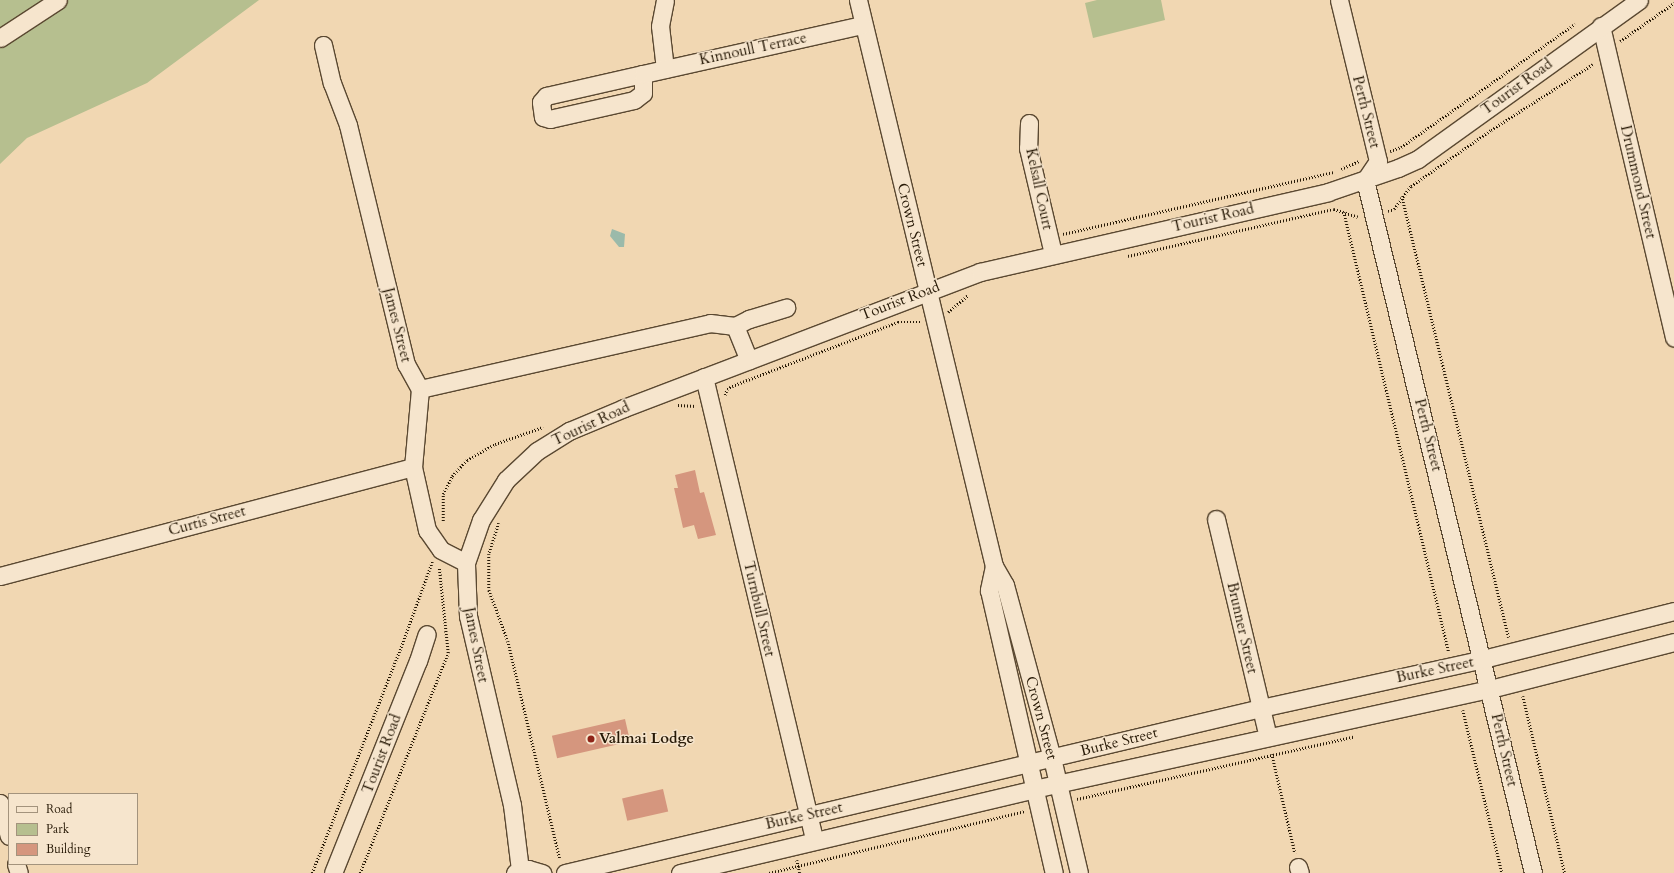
<!DOCTYPE html>
<html>
<head>
<meta charset="utf-8">
<style>
  body { margin:0 }
  #map { position:relative; width:1674px; height:873px; overflow:hidden; background:#f1d7b2; font-family:Cardo,serif }
  div>[style] { position:absolute }
  .green>* { inset:0; background:#b6bf8f }
  .water>* { inset:0; background:#9bbaaa }
  .building>* { inset:0; background:#d5967e; transform-origin:0 0 }
  .path>* { height:2.5px; margin-top:-1.25px; transform-origin:0; background:repeating-linear-gradient(90deg,#271906 0 1px,transparent 0 3px) }
  .roads { filter:drop-shadow(1px 0 #5a4831) drop-shadow(-1px 0 #5a4831) drop-shadow(0 1px #5a4831) drop-shadow(0 -1px #5a4831) }
  .minor>* { height:17px; margin:-8.5px; padding:0 8.5px; transform-origin:8.5px; border-radius:8.5px; background:#f6e5cd }
  .dots>* { width:11px; height:11px; translate:-50% -50%; box-sizing:border-box; border:2px solid #f6e5cd; border-radius:50% }
  span { translate:-50% -50%; white-space:nowrap; text-align:center; line-height:1.15; -webkit-text-stroke:3px #f6e5cd; paint-order:stroke }
  .street-label { font-size:15px; color:#271906 }
  .poi-label { font-size:15px; color:#271906; font-weight:700 }
  .left { translate:0 -50%; text-align:left }
  .legend { position:absolute; left:8px; top:793px; width:130px; height:72px; box-sizing:border-box; background:#f6e5cd; border:1px solid #a3937d; margin:0; padding:5px 7px; list-style:none; font-size:12px; color:#271906 }
  .legend li { display:flex; align-items:center; gap:8px; height:20px }
  .legend b { width:20px; border:1px solid #a3937d }
</style>
</head>
<body>
<div id="map">
  <div class="green">
    <i style="clip-path:polygon(0 0,259px 0,147px 83px,27px 138px,0 164px)"></i>
    <i style="clip-path:polygon(1097px 0,1161px 0,1165px 20px,1093px 38px,1085px 3px)"></i>
  </div>
  <div class="water">
    <i style="clip-path:polygon(612px 229px,625px 234px,624px 247px,619px 247px,610px 236px)"></i>
  </div>
  <div class="building">
    <i style="clip-path:polygon(695px 470px,700px 493px,704px 492px,716px 535px,698px 539px,694px 525px,683px 528px,674px 488px,678px 488px,675px 475px)"></i>
    <i style="left:625px;top:719px;width:23px;height:75px;rotate:77deg"></i>
    <i style="left:663px;top:789px;width:23px;height:42px;rotate:77deg"></i>
  </div>
  <div class="path">
    <i style="left:1620px;top:41px;width:66px;rotate:-35.1deg"></i>
    <i style="left:1390px;top:151px;width:12px;rotate:-20deg"></i>
    <i style="left:1401px;top:147px;width:213px;rotate:-35.3deg"></i>
    <i style="left:1341px;top:169px;width:20px;rotate:-24deg"></i>
    <i style="left:1402px;top:196px;width:454px;rotate:76.4deg"></i>
    <i style="left:1388px;top:211px;width:6px;rotate:-18deg"></i>
    <i style="left:1394px;top:209px;width:29px;rotate:-54deg"></i>
    <i style="left:1411px;top:186px;width:98px;rotate:-35deg"></i>
    <i style="left:1491px;top:130px;width:121px;rotate:-32.9deg"></i>
    <i style="left:1344px;top:212px;width:452px;rotate:76.6deg"></i>
    <i style="left:1063px;top:234px;width:277px;rotate:-12.9deg"></i>
    <i style="left:1128px;top:256px;width:211px;rotate:-12.9deg"></i>
    <i style="left:1334px;top:209px;width:25px;rotate:18deg"></i>
    <i style="left:948px;top:312px;width:26px;rotate:-40deg"></i>
    <i style="left:725px;top:395px;width:6px;rotate:-72deg"></i>
    <i style="left:727px;top:389px;width:6px;rotate:-31deg"></i>
    <i style="left:732px;top:386px;width:178px;rotate:-21.1deg"></i>
    <i style="left:898px;top:322px;width:23px"></i>
    <i style="left:678px;top:405px;width:18px;rotate:3deg"></i>
    <i style="left:443px;top:521px;width:27px;rotate:-90deg"></i>
    <i style="left:443px;top:494px;width:20px;rotate:-63deg"></i>
    <i style="left:452px;top:476px;width:22px;rotate:-47deg"></i>
    <i style="left:467px;top:460px;width:32px;rotate:-30deg"></i>
    <i style="left:495px;top:444px;width:51px;rotate:-19.5deg"></i>
    <i style="left:499px;top:523px;width:33px;rotate:108deg"></i>
    <i style="left:489px;top:554px;width:36px;rotate:90deg"></i>
    <i style="left:489px;top:590px;width:54px;rotate:69.6deg"></i>
    <i style="left:508px;top:641px;width:224px;rotate:76.6deg"></i>
    <i style="left:1523px;top:696px;width:182px;rotate:76.7deg"></i>
    <i style="left:1463px;top:710px;width:168px;rotate:76.5deg"></i>
    <i style="left:1272px;top:754px;width:102px;rotate:76.9deg"></i>
    <i style="left:1077px;top:799px;width:283px;rotate:-12.7deg"></i>
    <i style="left:797px;top:860px;width:13px;rotate:77deg"></i>
    <i style="left:312px;top:873px;width:240px;rotate:-68.5deg"></i>
    <i style="left:400px;top:650px;width:94px;rotate:-70deg"></i>
    <i style="left:360px;top:873px;width:237px;rotate:-68.2deg"></i>
    <i style="left:448px;top:653px;width:86px;rotate:-96deg"></i>
    <i style="left:769px;top:873px;width:263px;rotate:-13.6deg"></i>
  </div>
  <div class="roads">
    <div class="minor">
      <i style="left:858px;top:0;width:582px;rotate:76.49deg"></i>
      <i style="left:994px;top:566px;width:22px;rotate:60deg"></i>
      <i style="left:1005px;top:585px;width:179px;rotate:74.8deg"></i>
      <i style="left:1052px;top:758px;width:118px;rotate:76.8deg"></i>
      <i style="left:1339px;top:0;width:166px;rotate:76.4deg"></i>
      <i style="left:1378px;top:161px;width:23px;rotate:124deg"></i>
      <i style="left:1365px;top:180px;width:713px;rotate:76.37deg"></i>
      <i style="left:1601px;top:26px;width:320px;rotate:76.8deg"></i>
      <i style="left:0;top:38px;width:69px;rotate:-33.2deg"></i>
      <i style="left:323px;top:45px;width:39px;rotate:77deg"></i>
      <i style="left:332px;top:83px;width:45px;rotate:69.1deg"></i>
      <i style="left:348px;top:125px;width:246px;rotate:76.4deg"></i>
      <i style="left:406px;top:364px;width:29px;rotate:61deg"></i>
      <i style="left:420px;top:389px;width:78px;rotate:95.1deg"></i>
      <i style="left:413px;top:467px;width:65px;rotate:77.5deg"></i>
      <i style="left:427px;top:530px;width:24px;rotate:55deg"></i>
      <i style="left:441px;top:550px;width:28px;rotate:27deg"></i>
      <i style="left:665px;top:69px;width:43px;rotate:-96.6deg"></i>
      <i style="left:660px;top:26px;width:26px;rotate:-79deg"></i>
      <i style="left:643px;top:74px;width:19px;rotate:90deg"></i>
      <i style="left:643px;top:93px;width:11px;rotate:142deg"></i>
      <i style="left:634px;top:100px;width:86px;rotate:167.3deg"></i>
      <i style="left:550px;top:119px;width:7px;rotate:-164deg"></i>
      <i style="left:543px;top:117px;width:15px;rotate:-98deg"></i>
      <i style="left:541px;top:102px;width:8px;rotate:-50deg"></i>
      <i style="left:546px;top:96px;width:99px;rotate:-12.8deg"></i>
      <i style="left:643px;top:74px;width:225px;rotate:-12.6deg"></i>
      <i style="left:1029px;top:123px;width:25px;rotate:92deg"></i>
      <i style="left:1028px;top:148px;width:109px;rotate:76.7deg"></i>
      <i style="left:735px;top:326px;width:16px;rotate:-27deg"></i>
      <i style="left:749px;top:319px;width:39px;rotate:-17deg"></i>
      <i style="left:704px;top:377px;width:476px;rotate:76.6deg"></i>
      <i style="left:420px;top:389px;width:297px;rotate:-12.8deg"></i>
      <i style="left:710px;top:323px;width:25px;rotate:7deg"></i>
      <i style="left:735px;top:326px;width:37px;rotate:68deg"></i>
      <i style="left:1216px;top:519px;width:224px;rotate:76.6deg"></i>
      <i style="left:994px;top:566px;width:25px;rotate:102deg"></i>
      <i style="left:989px;top:590px;width:290px;rotate:77.1deg"></i>
      <i style="left:0;top:576px;width:427px;rotate:-14.8deg"></i>
      <i style="left:0;top:803px;width:34px;rotate:75deg"></i>
      <i style="left:16px;top:864px;width:9px;rotate:72deg"></i>
      <i style="left:1298px;top:867px;width:6px;rotate:72deg"></i>
      <i style="left:520px;top:870px;width:65px;rotate:-97deg"></i>
      <i style="left:512px;top:805px;width:194px;rotate:-103.1deg"></i>
      <i style="left:468px;top:616px;width:53px;rotate:-92.2deg"></i>
      <i style="left:466px;top:563px;width:46px;rotate:-70.8deg"></i>
      <i style="left:481px;top:520px;width:47px;rotate:-58deg"></i>
      <i style="left:506px;top:480px;width:42px;rotate:-43.1deg"></i>
      <i style="left:537px;top:451px;width:38px;rotate:-32deg"></i>
      <i style="left:569px;top:431px;width:60px;rotate:-22.7deg"></i>
      <i style="left:624px;top:408px;width:381px;rotate:-20.9deg"></i>
      <i style="left:980px;top:272px;width:357px;rotate:-12.9deg"></i>
      <i style="left:1328px;top:192px;width:74px;rotate:-18.9deg"></i>
      <i style="left:1398px;top:168px;width:22px;rotate:-24deg"></i>
      <i style="left:1418px;top:159px;width:272px;rotate:-35.7deg"></i>
      <i style="left:333px;top:873px;width:228px;rotate:-68.2deg"></i>
      <i style="left:418px;top:661px;width:28px;rotate:-72deg"></i>
      <i style="left:515px;top:873px;width:14px;rotate:-17deg"></i>
      <i style="left:528px;top:869px;width:15px;rotate:16deg"></i>
      <i style="left:565px;top:873px;width:715px;rotate:-13.34deg"></i>
      <i style="left:1261px;top:708px;width:227px;rotate:-12.4deg"></i>
      <i style="left:1483px;top:659px;width:197px;rotate:-14.1deg"></i>
      <i style="left:680px;top:873px;width:364px;rotate:-13.3deg"></i>
      <i style="left:1034px;top:789px;width:467px;rotate:-12.4deg"></i>
      <i style="left:1490px;top:689px;width:190px;rotate:-14.3deg"></i>
    </div>
  </div>
  <div class="dots">
    <i style="left:591px;top:739px;background:#8f2418"></i>
  </div>
  <div class="street-label">
    <span style="left:753px;top:49px;rotate:-12deg">Kinnoull Terrace</span>
    <span style="left:1517px;top:87px;rotate:-36deg">Tourist Road</span>
    <span style="left:1366px;top:112px;rotate:76deg">Perth Street</span>
    <span style="left:1638px;top:182px;rotate:77deg">Drummond Street</span>
    <span style="left:1039px;top:189px;rotate:78deg">Kelsall Court</span>
    <span style="left:1213px;top:218px;rotate:-13deg">Tourist Road</span>
    <span style="left:912px;top:225px;rotate:76deg">Crown Street</span>
    <span style="left:900px;top:301px;rotate:-21deg">Tourist Road</span>
    <span style="left:397px;top:325px;rotate:76deg">James Street</span>
    <span style="left:591px;top:424px;rotate:-25deg">Tourist Road</span>
    <span style="left:1428px;top:435px;rotate:76deg">Perth Street</span>
    <span style="left:207px;top:521px;rotate:-15deg">Curtis Street</span>
    <span style="left:759px;top:609px;rotate:77deg">Turnbull Street</span>
    <span style="left:1242px;top:628px;rotate:77deg">Brunner Street</span>
    <span style="left:476px;top:645px;rotate:79deg">James Street</span>
    <span style="left:1435px;top:670px;rotate:-12deg">Burke Street</span>
    <span style="left:1041px;top:718px;rotate:75deg">Crown Street</span>
    <span style="left:1119px;top:742px;rotate:-14deg">Burke Street</span>
    <span style="left:1504px;top:750px;rotate:77deg">Perth Street</span>
    <span style="left:382px;top:754px;rotate:-69deg">Tourist Road</span>
    <span style="left:804px;top:816px;rotate:-13deg">Burke Street</span>
  </div>
  <div class="poi-label">
    <span class="left" style="left:599px;top:739px">Valmai Lodge</span>
  </div>
  <ul class="legend">
  <li><b style="height:5px;background:#f6e5cd"></b>Road</li>
  <li><b style="height:11px;background:#b6bf8f"></b>Park</li>
  <li><b style="height:11px;background:#d5967e"></b>Building</li>
  </ul>
</div>
</body>
</html>
